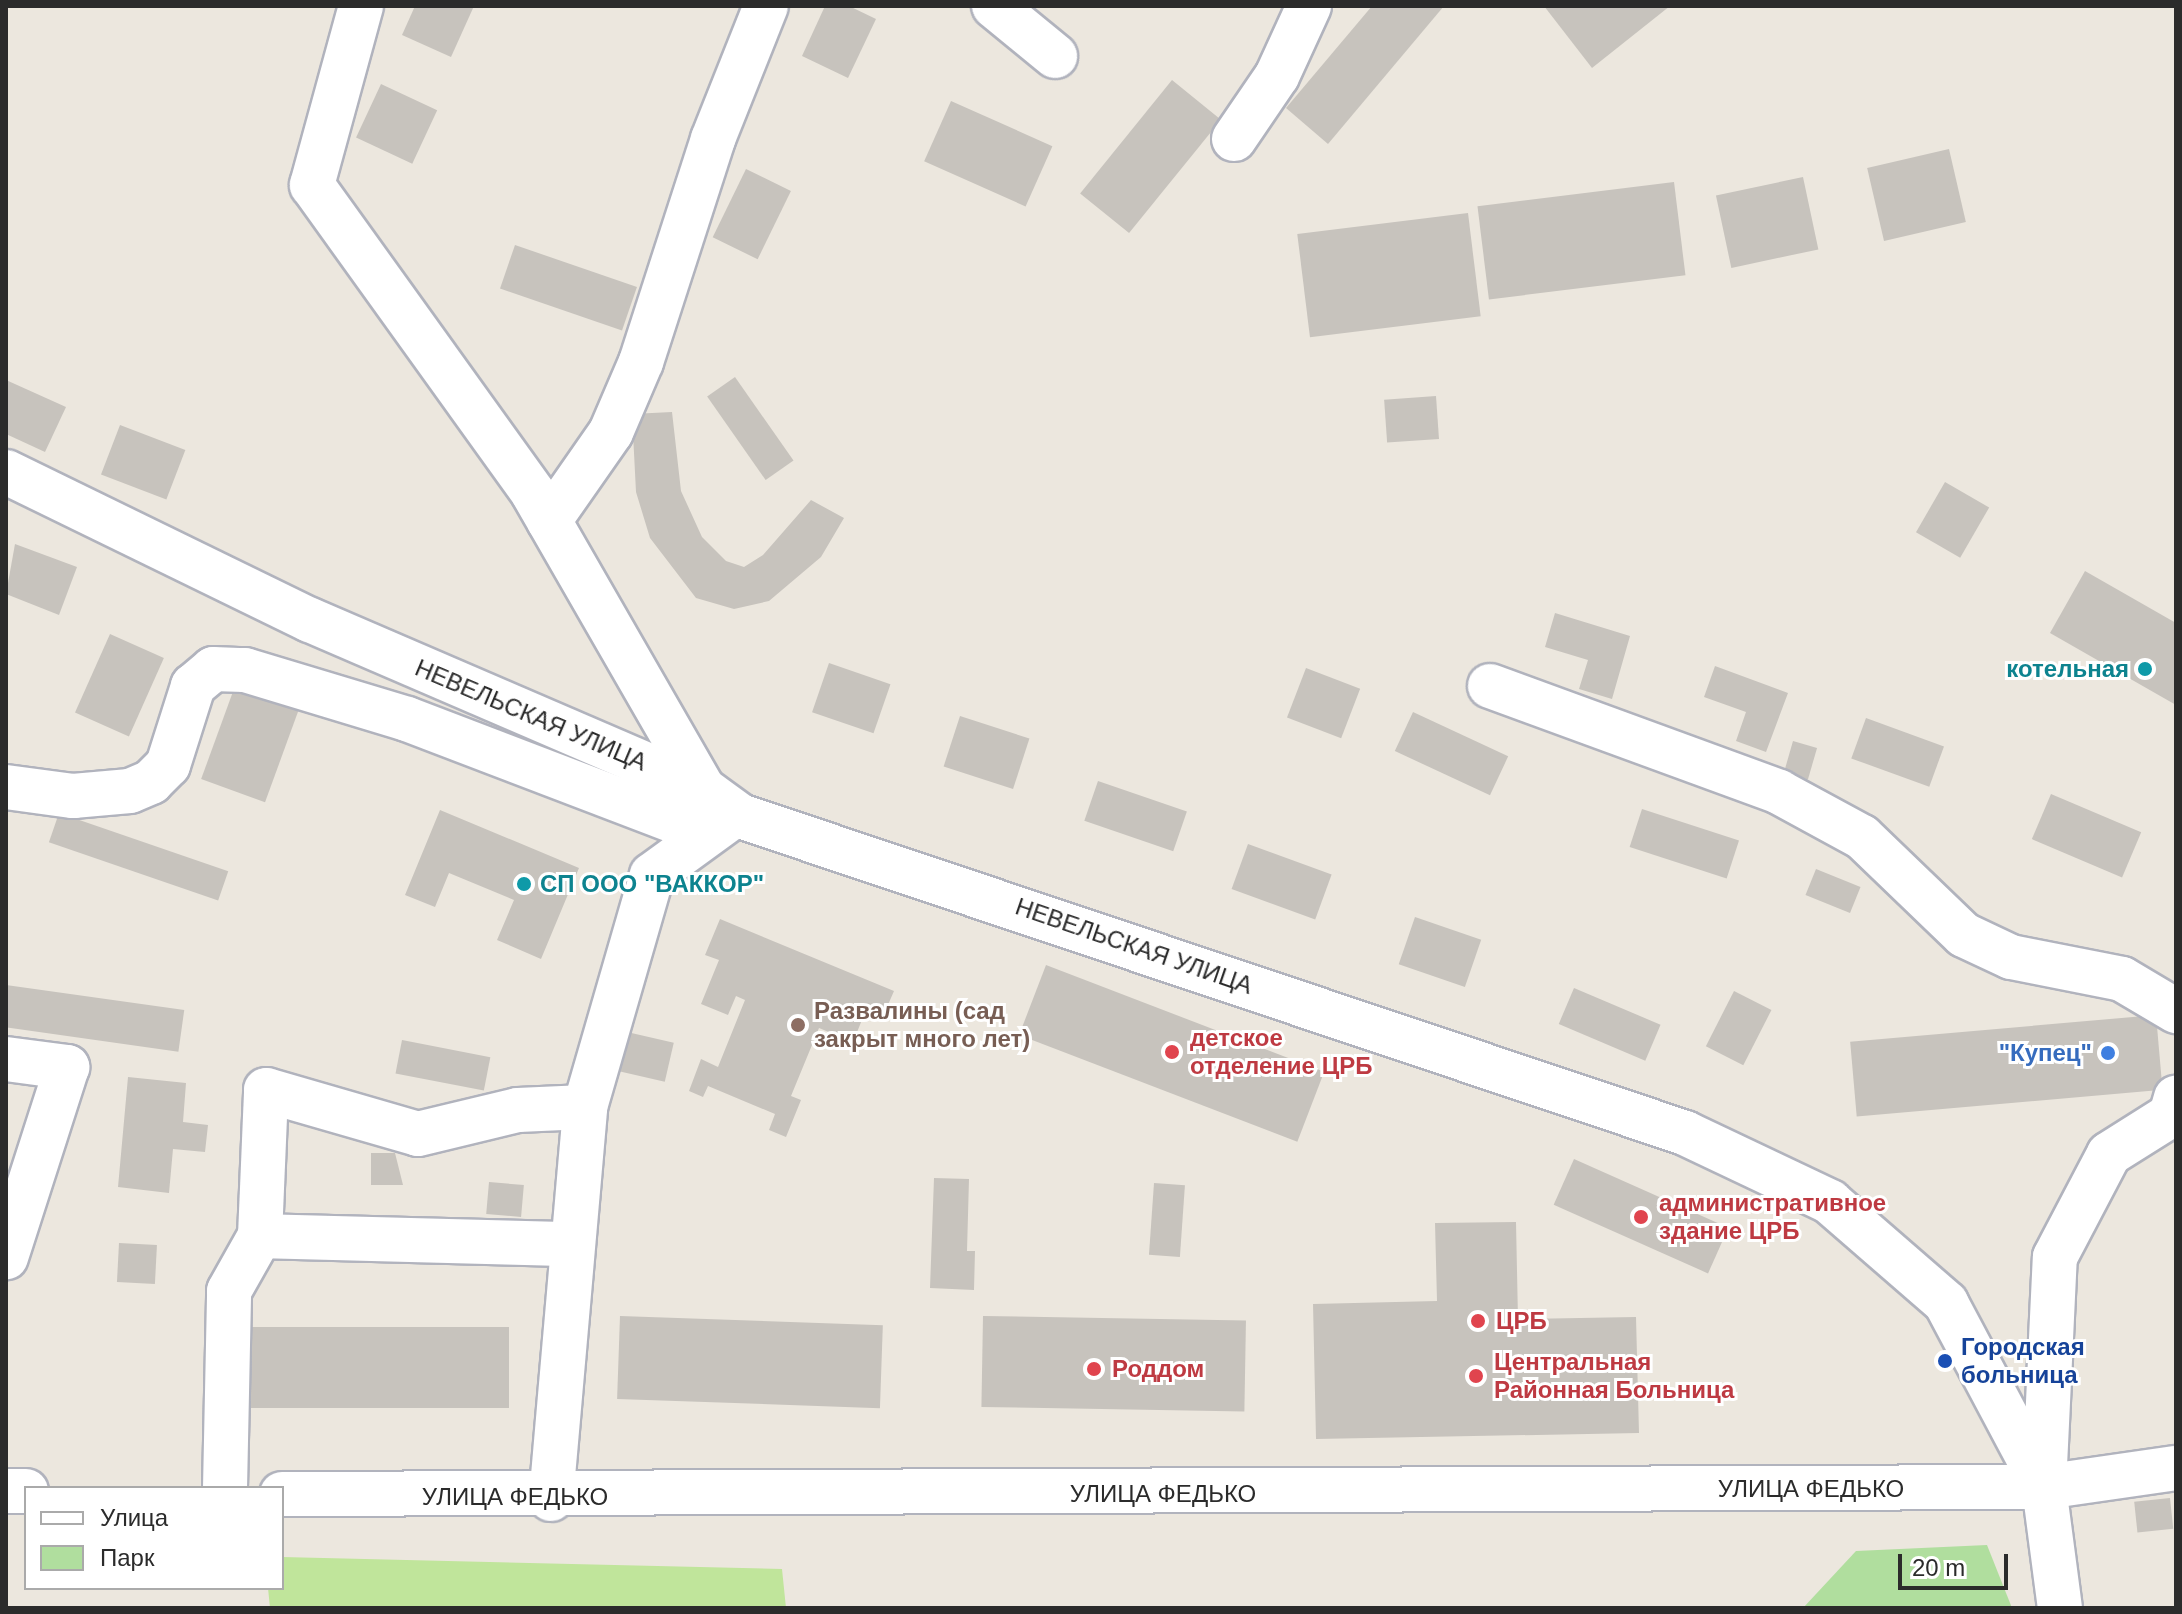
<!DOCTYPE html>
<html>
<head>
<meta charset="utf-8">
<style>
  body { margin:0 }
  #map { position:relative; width:2182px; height:1614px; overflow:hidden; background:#ece7de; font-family:Arial,sans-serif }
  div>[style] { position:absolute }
  .green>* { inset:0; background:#b0de9e }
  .pitch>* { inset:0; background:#c0e59b }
  .building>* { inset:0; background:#c7c3bd; transform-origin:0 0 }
  .roads { filter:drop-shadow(2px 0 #b1b3bd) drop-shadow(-2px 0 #b1b3bd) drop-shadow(0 2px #b1b3bd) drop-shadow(0 -2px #b1b3bd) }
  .minor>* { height:44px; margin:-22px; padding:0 22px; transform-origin:22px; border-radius:22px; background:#fff }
  .dots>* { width:22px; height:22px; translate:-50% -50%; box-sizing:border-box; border:4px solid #fff; border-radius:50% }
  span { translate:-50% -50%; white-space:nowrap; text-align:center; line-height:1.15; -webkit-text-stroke:6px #fff; paint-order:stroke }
  .culture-label { font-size:24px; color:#0d838f; font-weight:700 }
  .right { translate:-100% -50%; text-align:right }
  .left { translate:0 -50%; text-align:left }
  .street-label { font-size:24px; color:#2b2b2b }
  .education-label { font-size:24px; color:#785e54; font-weight:700 }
  .health-label { font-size:24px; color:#be3a42; font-weight:700 }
  .shop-label { font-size:24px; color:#366cbe; font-weight:700 }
  .transit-label { font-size:24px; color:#164399; font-weight:700 }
  .frame { position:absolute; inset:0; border:8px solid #2b2b2b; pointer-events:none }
  .legend { position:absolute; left:24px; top:1486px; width:260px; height:104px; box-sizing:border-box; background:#fff; border:2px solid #aaa; margin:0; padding:10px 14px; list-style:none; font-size:24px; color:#2b2b2b }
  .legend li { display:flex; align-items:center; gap:16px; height:40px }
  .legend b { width:40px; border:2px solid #aaa }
  .scale { position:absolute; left:1898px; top:1554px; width:110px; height:36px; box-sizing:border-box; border:4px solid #2b2b2b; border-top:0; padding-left:10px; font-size:24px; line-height:28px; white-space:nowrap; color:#2b2b2b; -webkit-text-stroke:6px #fff; paint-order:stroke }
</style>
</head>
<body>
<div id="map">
  <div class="green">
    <i style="clip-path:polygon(1987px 1545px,2012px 1608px,1803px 1608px,1856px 1551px)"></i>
  </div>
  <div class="pitch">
    <i style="clip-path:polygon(282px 1557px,782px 1569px,786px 1608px,270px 1608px,268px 1588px,282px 1588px)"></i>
  </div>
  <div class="building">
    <i style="clip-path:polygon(415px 6px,474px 6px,451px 57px,402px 35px)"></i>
    <i style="clip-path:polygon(825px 6px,849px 6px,876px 19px,848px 78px,802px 56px)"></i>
    <i style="clip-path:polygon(1372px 6px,1444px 6px,1328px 144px,1286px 108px)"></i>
    <i style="clip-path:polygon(1544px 6px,1670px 6px,1592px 68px)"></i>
    <i style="left:1172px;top:80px;width:63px;height:146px;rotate:39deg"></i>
    <i style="left:381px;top:84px;width:62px;height:59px;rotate:25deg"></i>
    <i style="left:951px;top:101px;width:111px;height:66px;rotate:24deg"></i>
    <i style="left:1949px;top:149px;width:75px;height:84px;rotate:77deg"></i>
    <i style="left:746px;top:169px;width:50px;height:76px;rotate:26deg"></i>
    <i style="left:1803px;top:177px;width:74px;height:89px;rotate:78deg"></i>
    <i style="left:1674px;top:182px;width:94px;height:198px;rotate:83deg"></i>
    <i style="left:1468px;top:213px;width:104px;height:172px;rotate:83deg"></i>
    <i style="left:515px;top:245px;width:129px;height:46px;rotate:19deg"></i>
    <i style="left:735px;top:377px;width:102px;height:34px;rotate:55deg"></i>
    <i style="clip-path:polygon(6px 380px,66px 407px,45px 452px,6px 434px)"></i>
    <i style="left:1436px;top:396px;width:43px;height:52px;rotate:86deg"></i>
    <i style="clip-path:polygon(672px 412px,681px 491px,702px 537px,726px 561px,744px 567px,763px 555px,811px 500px,844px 518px,821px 557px,769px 601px,734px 609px,696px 598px,650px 538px,636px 492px,632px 414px)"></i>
    <i style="left:120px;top:425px;width:70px;height:53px;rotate:21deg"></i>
    <i style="left:1945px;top:482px;width:51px;height:58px;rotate:30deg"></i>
    <i style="clip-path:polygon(15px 544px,77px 567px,59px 615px,6px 594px)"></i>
    <i style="clip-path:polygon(2085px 571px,2176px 623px,2176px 705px,2050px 633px)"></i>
    <i style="clip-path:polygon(1555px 613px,1630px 636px,1612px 699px,1579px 689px,1588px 660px,1545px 647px)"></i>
    <i style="left:110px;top:634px;width:59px;height:86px;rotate:24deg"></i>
    <i style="left:829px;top:663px;width:65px;height:52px;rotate:19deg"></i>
    <i style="clip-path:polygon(1715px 666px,1788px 693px,1766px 752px,1736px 741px,1746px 712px,1704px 697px)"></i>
    <i style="left:1306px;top:668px;width:58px;height:53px;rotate:21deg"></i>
    <i style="left:235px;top:686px;width:68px;height:99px;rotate:20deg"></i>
    <i style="left:1413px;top:712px;width:105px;height:43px;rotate:25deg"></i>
    <i style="left:960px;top:716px;width:73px;height:53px;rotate:18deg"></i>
    <i style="left:1866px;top:718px;width:83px;height:43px;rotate:20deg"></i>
    <i style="left:1793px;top:741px;width:25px;height:33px;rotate:16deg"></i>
    <i style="left:1098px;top:781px;width:94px;height:42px;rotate:19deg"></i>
    <i style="left:2051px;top:794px;width:98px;height:49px;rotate:23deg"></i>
    <i style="left:1642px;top:809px;width:102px;height:40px;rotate:18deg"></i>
    <i style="clip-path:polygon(440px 810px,579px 868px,541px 959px,497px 940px,514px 900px,449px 873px,435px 907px,405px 895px)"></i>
    <i style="left:59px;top:813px;width:179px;height:31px;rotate:19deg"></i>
    <i style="left:1248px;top:844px;width:89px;height:48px;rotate:20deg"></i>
    <i style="left:1816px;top:869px;width:48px;height:28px;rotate:22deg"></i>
    <i style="left:1415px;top:917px;width:70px;height:50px;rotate:19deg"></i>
    <i style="clip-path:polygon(720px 919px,894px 991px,881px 1021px,864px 1015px,853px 1042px,819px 1028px,791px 1096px,801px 1100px,786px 1137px,769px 1130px,775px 1114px,708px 1086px,703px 1097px,689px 1091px,701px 1059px,718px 1067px,745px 1000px,736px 996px,728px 1015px,701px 1004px,719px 960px,705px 955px)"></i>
    <i style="left:1046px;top:965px;width:298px;height:75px;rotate:21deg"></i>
    <i style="left:6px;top:985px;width:180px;height:42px;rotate:8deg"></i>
    <i style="left:1574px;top:988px;width:94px;height:39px;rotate:23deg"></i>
    <i style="left:1734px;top:991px;width:42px;height:62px;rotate:27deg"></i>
    <i style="left:2156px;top:1015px;width:75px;height:307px;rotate:85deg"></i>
    <i style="left:627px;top:1032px;width:48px;height:40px;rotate:13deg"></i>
    <i style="left:402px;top:1040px;width:90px;height:34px;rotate:11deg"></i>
    <i style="clip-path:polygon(128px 1077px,186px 1083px,183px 1122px,208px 1125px,205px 1152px,173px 1149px,169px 1193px,118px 1187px)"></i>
    <i style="clip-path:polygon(371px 1153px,395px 1153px,403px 1185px,371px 1185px)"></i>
    <i style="left:1574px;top:1159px;width:169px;height:50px;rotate:24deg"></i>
    <i style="clip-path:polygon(934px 1178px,969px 1179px,967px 1251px,975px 1251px,974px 1290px,930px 1288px)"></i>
    <i style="left:489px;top:1182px;width:35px;height:32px;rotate:5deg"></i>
    <i style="left:1154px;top:1183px;width:31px;height:72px;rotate:4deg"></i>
    <i style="clip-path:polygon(1516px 1222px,1518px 1319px,1636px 1317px,1639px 1433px,1316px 1439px,1313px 1304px,1437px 1301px,1435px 1223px)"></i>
    <i style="left:119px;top:1243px;width:38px;height:39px;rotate:3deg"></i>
    <i style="left:620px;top:1316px;width:263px;height:83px;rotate:2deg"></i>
    <i style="left:983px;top:1316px;width:263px;height:91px;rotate:1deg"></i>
    <i style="left:250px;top:1327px;width:259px;height:81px"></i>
    <i style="left:2170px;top:1498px;width:31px;height:36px;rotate:84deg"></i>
  </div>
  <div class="roads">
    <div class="minor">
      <i style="left:361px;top:6px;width:186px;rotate:105.3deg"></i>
      <i style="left:312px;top:185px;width:379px;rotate:54.3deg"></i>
      <i style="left:533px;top:493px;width:341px;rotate:60.1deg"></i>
      <i style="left:994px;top:6px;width:79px;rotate:39.3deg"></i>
      <i style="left:1234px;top:139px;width:76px;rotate:-55.7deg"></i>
      <i style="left:1277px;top:76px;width:77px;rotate:-65.4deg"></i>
      <i style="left:6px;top:472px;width:338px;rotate:26deg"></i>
      <i style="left:310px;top:620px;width:428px;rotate:23.3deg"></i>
      <i style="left:703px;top:789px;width:46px;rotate:36.1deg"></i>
      <i style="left:740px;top:816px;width:997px;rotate:18.54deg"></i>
      <i style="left:1685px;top:1133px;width:161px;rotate:25.4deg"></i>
      <i style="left:1830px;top:1202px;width:154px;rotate:41deg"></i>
      <i style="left:1946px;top:1303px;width:208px;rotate:62deg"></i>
      <i style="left:2044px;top:1487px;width:122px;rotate:82.5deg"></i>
      <i style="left:549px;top:521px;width:108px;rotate:-55.1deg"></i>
      <i style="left:611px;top:432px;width:76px;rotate:-66.8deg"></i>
      <i style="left:641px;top:362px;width:234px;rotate:-72.1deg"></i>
      <i style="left:713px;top:139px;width:143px;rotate:-68.3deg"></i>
      <i style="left:1490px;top:686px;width:308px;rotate:20.1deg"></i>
      <i style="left:1779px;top:792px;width:94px;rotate:28.5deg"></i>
      <i style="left:1862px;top:837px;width:141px;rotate:43.9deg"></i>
      <i style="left:1964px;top:935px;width:52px;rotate:25.1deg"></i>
      <i style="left:2011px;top:957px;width:113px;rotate:11.2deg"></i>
      <i style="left:2122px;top:979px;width:63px;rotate:30.7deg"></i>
      <i style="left:6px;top:787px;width:68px;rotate:7.7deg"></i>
      <i style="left:73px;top:796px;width:57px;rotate:-5deg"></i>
      <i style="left:130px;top:791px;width:23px;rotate:-23deg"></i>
      <i style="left:151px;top:782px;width:24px;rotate:-45deg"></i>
      <i style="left:168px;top:765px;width:83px;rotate:-72.4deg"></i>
      <i style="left:193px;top:686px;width:26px;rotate:-40deg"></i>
      <i style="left:213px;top:669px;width:32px;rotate:2deg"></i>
      <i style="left:245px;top:670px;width:169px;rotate:16.8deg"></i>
      <i style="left:407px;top:719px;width:317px;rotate:20.9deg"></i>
      <i style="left:6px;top:1059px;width:62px;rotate:7.5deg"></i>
      <i style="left:67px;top:1067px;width:200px;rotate:107.8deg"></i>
      <i style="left:260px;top:1236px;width:146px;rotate:-87.6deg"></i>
      <i style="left:266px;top:1090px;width:158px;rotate:16.1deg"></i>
      <i style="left:418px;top:1134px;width:103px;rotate:-13.5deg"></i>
      <i style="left:518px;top:1110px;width:67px;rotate:-2.6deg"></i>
      <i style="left:2044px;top:1487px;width:230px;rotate:-87.3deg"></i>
      <i style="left:2055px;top:1257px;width:116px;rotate:-62.3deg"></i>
      <i style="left:2109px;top:1154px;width:73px;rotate:-32.2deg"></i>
      <i style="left:2171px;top:1115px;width:18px;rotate:-74deg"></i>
      <i style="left:225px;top:1488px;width:197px;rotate:-88.8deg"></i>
      <i style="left:229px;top:1291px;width:63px;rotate:-60.6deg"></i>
      <i style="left:260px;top:1236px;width:310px;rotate:1.5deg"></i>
      <i style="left:6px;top:1491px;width:20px"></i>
      <i style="left:282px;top:1494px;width:1762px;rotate:-0.23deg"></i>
      <i style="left:2044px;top:1487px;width:133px;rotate:-8.2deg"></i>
      <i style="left:551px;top:1499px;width:393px;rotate:-85deg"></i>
      <i style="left:585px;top:1107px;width:241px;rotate:-73.9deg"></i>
      <i style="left:652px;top:875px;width:90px;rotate:-36deg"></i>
    </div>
  </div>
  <div class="dots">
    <i style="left:2145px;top:669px;background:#0f9aa8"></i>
    <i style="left:524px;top:884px;background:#0f9aa8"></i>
    <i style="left:798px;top:1025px;background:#8d6e63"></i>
    <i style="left:1172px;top:1052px;background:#e0444e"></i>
    <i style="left:2108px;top:1053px;background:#3f7fe0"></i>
    <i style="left:1641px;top:1217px;background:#e0444e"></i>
    <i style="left:1478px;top:1321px;background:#e0444e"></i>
    <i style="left:1945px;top:1361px;background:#1a4fb4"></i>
    <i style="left:1094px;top:1369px;background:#e0444e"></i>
    <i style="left:1476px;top:1376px;background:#e0444e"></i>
  </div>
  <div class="culture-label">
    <span class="right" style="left:2129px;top:669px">котельная</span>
    <span class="left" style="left:540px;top:884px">СП ООО "ВАККОР"</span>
  </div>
  <div class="street-label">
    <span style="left:531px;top:715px;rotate:23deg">НЕВЕЛЬСКАЯ УЛИЦА</span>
    <span style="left:1134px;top:946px;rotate:19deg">НЕВЕЛЬСКАЯ УЛИЦА</span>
    <span style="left:1811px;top:1489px">УЛИЦА ФЕДЬКО</span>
    <span style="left:1163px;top:1494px">УЛИЦА ФЕДЬКО</span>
    <span style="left:515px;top:1497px">УЛИЦА ФЕДЬКО</span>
  </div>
  <div class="education-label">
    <span class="left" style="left:814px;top:1025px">Развалины (сад<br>закрыт много лет)</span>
  </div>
  <div class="health-label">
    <span class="left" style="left:1190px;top:1052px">детское<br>отделение ЦРБ</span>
    <span class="left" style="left:1659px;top:1217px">административное<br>здание ЦРБ</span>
    <span class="left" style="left:1496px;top:1321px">ЦРБ</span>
    <span class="left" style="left:1494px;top:1376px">Центральная<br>Районная Больница</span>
    <span class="left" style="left:1112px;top:1369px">Роддом</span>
  </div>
  <div class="shop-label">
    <span class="right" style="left:2092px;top:1053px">"Купец"</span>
  </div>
  <div class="transit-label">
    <span class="left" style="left:1961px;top:1361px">Городская<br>больница</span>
  </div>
  <div class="frame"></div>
  <ul class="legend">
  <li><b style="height:10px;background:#fff"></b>Улица</li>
  <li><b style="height:22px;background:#b0de9e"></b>Парк</li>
  </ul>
  <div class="scale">20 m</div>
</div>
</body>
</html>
